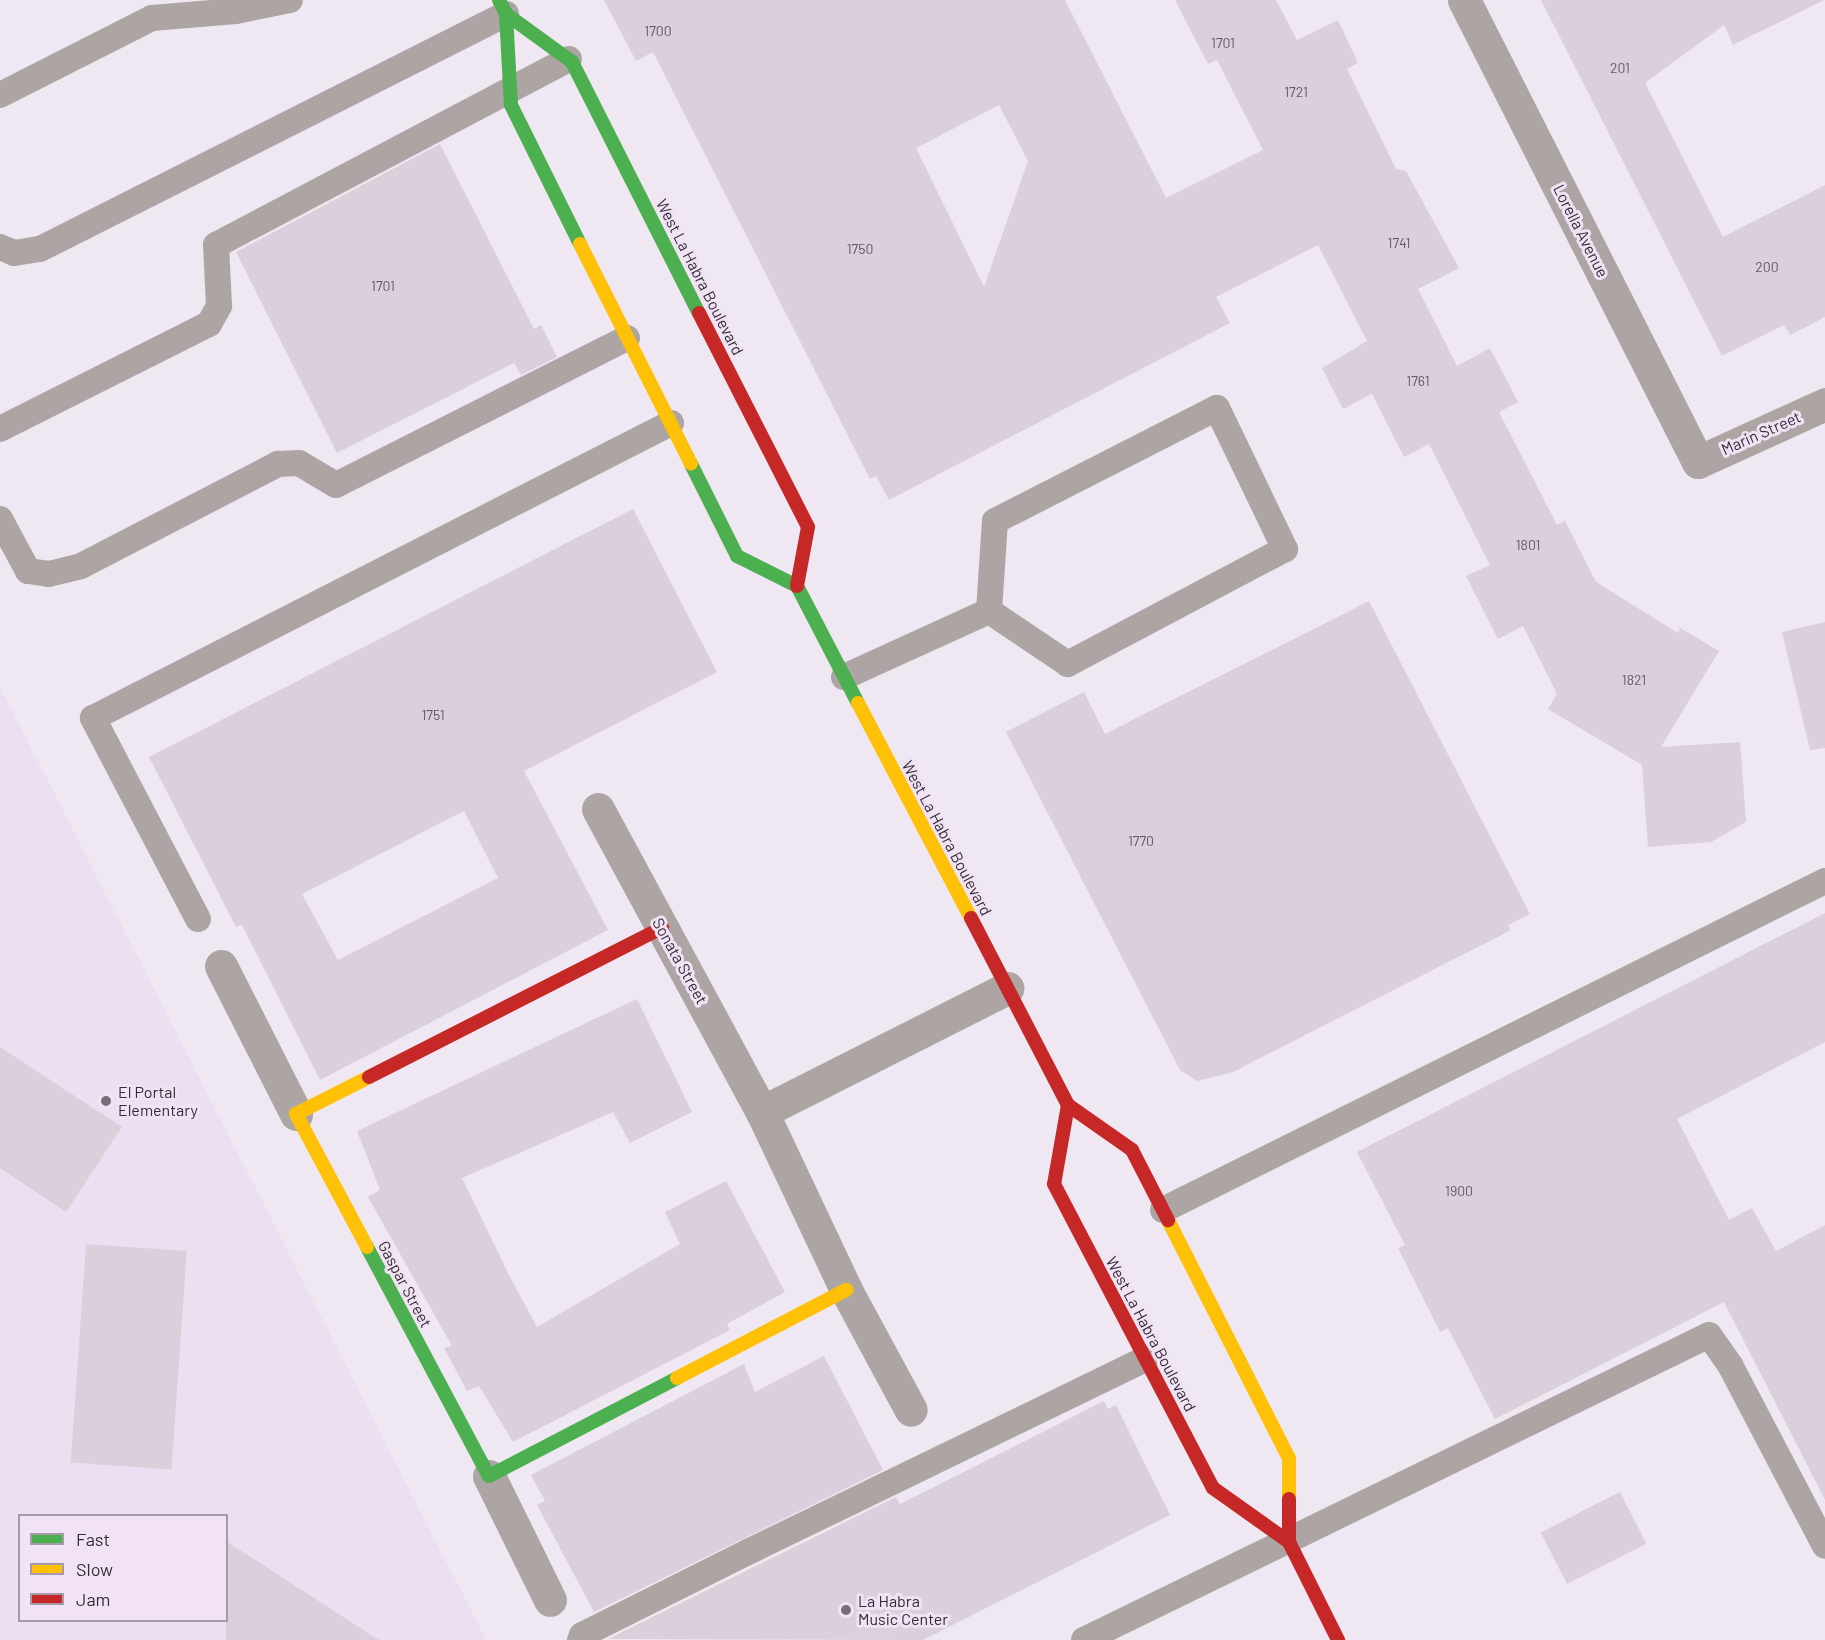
<!DOCTYPE html>
<html>
<head>
<meta charset="utf-8">
<style>
  body { margin:0 }
  #map { position:relative; width:1825px; height:1640px; overflow:hidden; background:#efe7f1; font-family:Barlow,sans-serif }
  div>[style] { position:absolute }
  .built>* { inset:0; background:#eddff2 }
  .building>* { inset:0; background:#dacfdb; transform-origin:0 0 }
  .lane>* { height:26px; margin:-13px; padding:0 13px; transform-origin:13px; border-radius:13px; background:#ada5a4 }
  .street>* { height:33px; margin:-16.5px; padding:0 16.5px; transform-origin:16.5px; border-radius:16.5px; background:#ada5a4 }
  .fast>* { height:14px; margin:-7px; padding:0 7px; transform-origin:7px; border-radius:7px; background:#4caf50 }
  .slow>* { height:14px; margin:-7px; padding:0 7px; transform-origin:7px; border-radius:7px; background:#ffc107 }
  .jam>* { height:14px; margin:-7px; padding:0 7px; transform-origin:7px; border-radius:7px; background:#c62828 }
  .dots>* { width:16px; height:16px; translate:-50% -50%; box-sizing:border-box; border:3px solid #f1e3f5; border-radius:50% }
  span { translate:-50% -50%; white-space:nowrap; text-align:center; line-height:1.15; -webkit-text-stroke:6px #f1e3f5; paint-order:stroke }
  .number-label { font-size:14px; color:#605962 }
  .number-label span { -webkit-text-stroke-width:0 }
  .street-label { font-size:16px; color:#332d34 }
  .poi-label { font-size:16px; color:#332d34 }
  .left { translate:0 -50%; text-align:left }
  .legend { position:absolute; left:18px; top:1514px; width:210px; height:108px; box-sizing:border-box; background:#f1e3f5; border:2px solid #a59aa8; margin:0; padding:8px 10px; list-style:none; font-size:18px; color:#332d34 }
  .legend li { display:flex; align-items:center; gap:12px; height:30px }
  .legend b { width:30px; border:2px solid #a59aa8 }
</style>
</head>
<body>
<div id="map">
  <div class="built">
    <i style="clip-path:polygon(evenodd,0 687px,486px 1640px,0 1640px,0 687px,20px 1516px,226px 1516px,226px 1620px,20px 1620px,20px 1516px)"></i>
  </div>
  <div class="building">
    <i style="clip-path:polygon(evenodd,604px 0,1065px 0,1166px 198px,1263px 150px,1217px 60px,1208px 64px,1175px 0,1276px 0,1297px 40px,1338px 20px,1358px 63px,1347px 69px,1396px 169px,1406px 171px,1459px 268px,1418px 289px,1457px 366px,1490px 348px,1518px 402px,1499px 412px,1557px 525px,1565px 521px,1596px 582px,1678px 633px,1680px 628px,1719px 651px,1661px 747px,1740px 742px,1746px 822px,1711px 842px,1648px 847px,1642px 765px,1548px 709px,1557px 694px,1523px 626px,1498px 639px,1466px 576px,1490px 565px,1429px 444px,1404px 457px,1372px 394px,1343px 409px,1322px 368px,1367px 341px,1318px 245px,1216px 297px,1230px 323px,889px 500px,876px 476px,870px 479px,653px 52px,636px 61px,604px 0,999px 105px,1028px 161px,984px 287px,916px 148px,999px 105px)"></i>
    <i style="clip-path:polygon(1541px 0,1824px 0,1733px 45px,1724px 25px,1645px 83px,1723px 237px,1825px 185px,1825px 317px,1790px 335px,1784px 325px,1722px 356px)"></i>
    <i style="clip-path:polygon(440px 144px,534px 329px,541px 325px,557px 357px,521px 375px,514px 363px,337px 453px,236px 252px)"></i>
    <i style="clip-path:polygon(evenodd,633px 509px,717px 672px,524px 771px,608px 930px,320px 1080px,242px 925px,236px 927px,149px 757px,633px 509px,464px 811px,498px 878px,338px 960px,302px 894px,464px 811px)"></i>
    <i style="clip-path:polygon(1369px 601px,1530px 914px,1508px 925px,1511px 930px,1233px 1072px,1197px 1081px,1180px 1070px,1006px 732px,1084px 692px,1105px 734px)"></i>
    <i style="clip-path:polygon(1825px 622px,1825px 748px,1810px 750px,1782px 632px)"></i>
    <i style="clip-path:polygon(1825px 913px,1825px 1042px,1677px 1119px,1729px 1220px,1752px 1208px,1776px 1251px,1825px 1225px,1825px 1500px,1724px 1302px,1495px 1419px,1448px 1328px,1440px 1332px,1398px 1248px,1405px 1245px,1357px 1152px)"></i>
    <i style="clip-path:polygon(637px 999px,692px 1112px,630px 1143px,613px 1112px,462px 1178px,510px 1277px,537px 1327px,680px 1244px,665px 1212px,726px 1181px,785px 1292px,727px 1324px,730px 1330px,513px 1442px,479px 1386px,467px 1391px,444px 1348px,452px 1346px,368px 1197px,380px 1190px,357px 1131px)"></i>
    <i style="clip-path:polygon(0 1047px,122px 1127px,66px 1212px,0 1168px)"></i>
    <i style="left:86px;top:1244px;width:101px;height:219px;rotate:4deg"></i>
    <i style="clip-path:polygon(824px 1356px,883px 1470px,594px 1612px,537px 1505px,545px 1501px,531px 1475px,744px 1364px,755px 1392px)"></i>
    <i style="clip-path:polygon(1104px 1401px,1108px 1409px,1116px 1405px,1170px 1515px,923px 1640px,608px 1639px,896px 1497px,900px 1504px)"></i>
    <i style="left:1620px;top:1492px;width:58px;height:89px;rotate:63deg"></i>
    <i style="clip-path:polygon(226px 1541px,379px 1640px,226px 1640px)"></i>
  </div>
  <div class="lane">
    <i style="left:0;top:95px;width:170px;rotate:-26.9deg"></i>
    <i style="left:152px;top:18px;width:84px;rotate:-4.8deg"></i>
    <i style="left:236px;top:11px;width:55px;rotate:-11.5deg"></i>
    <i style="left:0;top:247px;width:15px;rotate:23deg"></i>
    <i style="left:14px;top:253px;width:26px;rotate:-9deg"></i>
    <i style="left:40px;top:249px;width:522px;rotate:-26.76deg"></i>
    <i style="left:0;top:429px;width:234px;rotate:-26.7deg"></i>
    <i style="left:209px;top:324px;width:21px;rotate:-61deg"></i>
    <i style="left:219px;top:306px;width:61px;rotate:-92.8deg"></i>
    <i style="left:216px;top:245px;width:399px;rotate:-27.8deg"></i>
    <i style="left:0;top:519px;width:59px;rotate:61.7deg"></i>
    <i style="left:28px;top:571px;width:21px;rotate:8deg"></i>
    <i style="left:49px;top:574px;width:33px;rotate:-14deg"></i>
    <i style="left:81px;top:566px;width:222px;rotate:-27.4deg"></i>
    <i style="left:278px;top:464px;width:21px;rotate:-3deg"></i>
    <i style="left:299px;top:463px;width:43px;rotate:30.7deg"></i>
    <i style="left:336px;top:485px;width:326px;rotate:-26.8deg"></i>
    <i style="left:844px;top:677px;width:159px;rotate:-24.5deg"></i>
    <i style="left:989px;top:611px;width:90px;rotate:-86.2deg"></i>
    <i style="left:995px;top:521px;width:249px;rotate:-27deg"></i>
    <i style="left:1217px;top:408px;width:157px;rotate:64.3deg"></i>
    <i style="left:1285px;top:549px;width:246px;rotate:152.1deg"></i>
    <i style="left:1068px;top:664px;width:95px;rotate:-146.1deg"></i>
    <i style="left:198px;top:919px;width:227px;rotate:-117.6deg"></i>
    <i style="left:93px;top:718px;width:649px;rotate:-27.04deg"></i>
    <i style="left:1163px;top:1210px;width:739px;rotate:-26.43deg"></i>
    <i style="left:580px;top:1640px;width:5px;rotate:-68deg"></i>
    <i style="left:582px;top:1635px;width:188px;rotate:-26.6deg"></i>
    <i style="left:750px;top:1551px;width:440px;rotate:-25.9deg"></i>
    <i style="left:1084px;top:1640px;width:695px;rotate:-26.01deg"></i>
    <i style="left:1709px;top:1335px;width:37px;rotate:55deg"></i>
    <i style="left:1730px;top:1365px;width:204px;rotate:62.3deg"></i>
  </div>
  <div class="street">
    <i style="left:1464px;top:0;width:518px;rotate:63.14deg"></i>
    <i style="left:1698px;top:462px;width:140px;rotate:-24.5deg"></i>
    <i style="left:598px;top:809px;width:345px;rotate:61.6deg"></i>
    <i style="left:762px;top:1112px;width:275px;rotate:-26.8deg"></i>
    <i style="left:221px;top:966px;width:166px;rotate:63.1deg"></i>
    <i style="left:762px;top:1112px;width:197px;rotate:64.7deg"></i>
    <i style="left:846px;top:1290px;width:136px;rotate:61.6deg"></i>
    <i style="left:489px;top:1476px;width:138px;rotate:63.8deg"></i>
  </div>
  <div class="fast">
    <i style="left:499px;top:0;width:16px;rotate:63deg"></i>
    <i style="left:506px;top:14px;width:91px;rotate:86.9deg"></i>
    <i style="left:511px;top:105px;width:155px;rotate:63.6deg"></i>
    <i style="left:506px;top:14px;width:82px;rotate:36deg"></i>
    <i style="left:572px;top:62px;width:281px;rotate:63.2deg"></i>
    <i style="left:691px;top:464px;width:103px;rotate:63.4deg"></i>
    <i style="left:737px;top:556px;width:67px;rotate:26.6deg"></i>
    <i style="left:797px;top:586px;width:132px;rotate:62.5deg"></i>
    <i style="left:367px;top:1247px;width:259px;rotate:62deg"></i>
    <i style="left:489px;top:1476px;width:212px;rotate:-27.5deg"></i>
  </div>
  <div class="slow">
    <i style="left:580px;top:244px;width:246px;rotate:63.2deg"></i>
    <i style="left:858px;top:703px;width:243px;rotate:62.3deg"></i>
    <i style="left:1168px;top:1220px;width:267px;rotate:63.1deg"></i>
    <i style="left:1289px;top:1458px;width:41px;rotate:90deg"></i>
    <i style="left:367px;top:1247px;width:151px;rotate:-118.1deg"></i>
    <i style="left:296px;top:1114px;width:82px;rotate:-26.9deg"></i>
    <i style="left:677px;top:1378px;width:191px;rotate:-27.5deg"></i>
  </div>
  <div class="jam">
    <i style="left:699px;top:313px;width:240px;rotate:63deg"></i>
    <i style="left:808px;top:527px;width:60px;rotate:100.6deg"></i>
    <i style="left:971px;top:918px;width:211px;rotate:62.6deg"></i>
    <i style="left:1068px;top:1105px;width:78px;rotate:35.1deg"></i>
    <i style="left:1132px;top:1150px;width:79px;rotate:62.8deg"></i>
    <i style="left:369px;top:1077px;width:329px;rotate:-27deg"></i>
    <i style="left:1068px;top:1105px;width:80px;rotate:100deg"></i>
    <i style="left:1054px;top:1184px;width:343px;rotate:62.4deg"></i>
    <i style="left:1213px;top:1488px;width:93px;rotate:35.4deg"></i>
    <i style="left:1289px;top:1499px;width:43px;rotate:90deg"></i>
    <i style="left:1289px;top:1542px;width:110px;rotate:63.4deg"></i>
  </div>
  <div class="dots">
    <i style="left:106px;top:1101px;background:#756e76"></i>
    <i style="left:846px;top:1610px;background:#756e76"></i>
  </div>
  <div class="number-label">
    <span style="left:658px;top:31px">1700</span>
    <span style="left:1223px;top:43px">1701</span>
    <span style="left:1620px;top:68px">201</span>
    <span style="left:1296px;top:92px">1721</span>
    <span style="left:1399px;top:243px">1741</span>
    <span style="left:860px;top:249px">1750</span>
    <span style="left:1767px;top:267px">200</span>
    <span style="left:383px;top:286px">1701</span>
    <span style="left:1418px;top:381px">1761</span>
    <span style="left:1528px;top:545px">1801</span>
    <span style="left:1634px;top:680px">1821</span>
    <span style="left:433px;top:715px">1751</span>
    <span style="left:1141px;top:841px">1770</span>
    <span style="left:1459px;top:1191px">1900</span>
  </div>
  <div class="street-label">
    <span style="left:1581px;top:231px;rotate:63deg">Lorella Avenue</span>
    <span style="left:700px;top:277px;rotate:63deg">West La Habra Boulevard</span>
    <span style="left:1761px;top:433px;rotate:-24deg">Marin Street</span>
    <span style="left:947px;top:838px;rotate:62deg">West La Habra Boulevard</span>
    <span style="left:680px;top:961px;rotate:61deg">Sonata Street</span>
    <span style="left:405px;top:1284px;rotate:62deg">Gaspar Street</span>
    <span style="left:1151px;top:1334px;rotate:62deg">West La Habra Boulevard</span>
  </div>
  <div class="poi-label">
    <span class="left" style="left:118px;top:1101px">El Portal<br>Elementary</span>
    <span class="left" style="left:858px;top:1610px">La Habra<br>Music Center</span>
  </div>
  <ul class="legend">
  <li><b style="height:8px;background:#4caf50"></b>Fast</li>
  <li><b style="height:8px;background:#ffc107"></b>Slow</li>
  <li><b style="height:8px;background:#c62828"></b>Jam</li>
  </ul>
</div>
</body>
</html>
